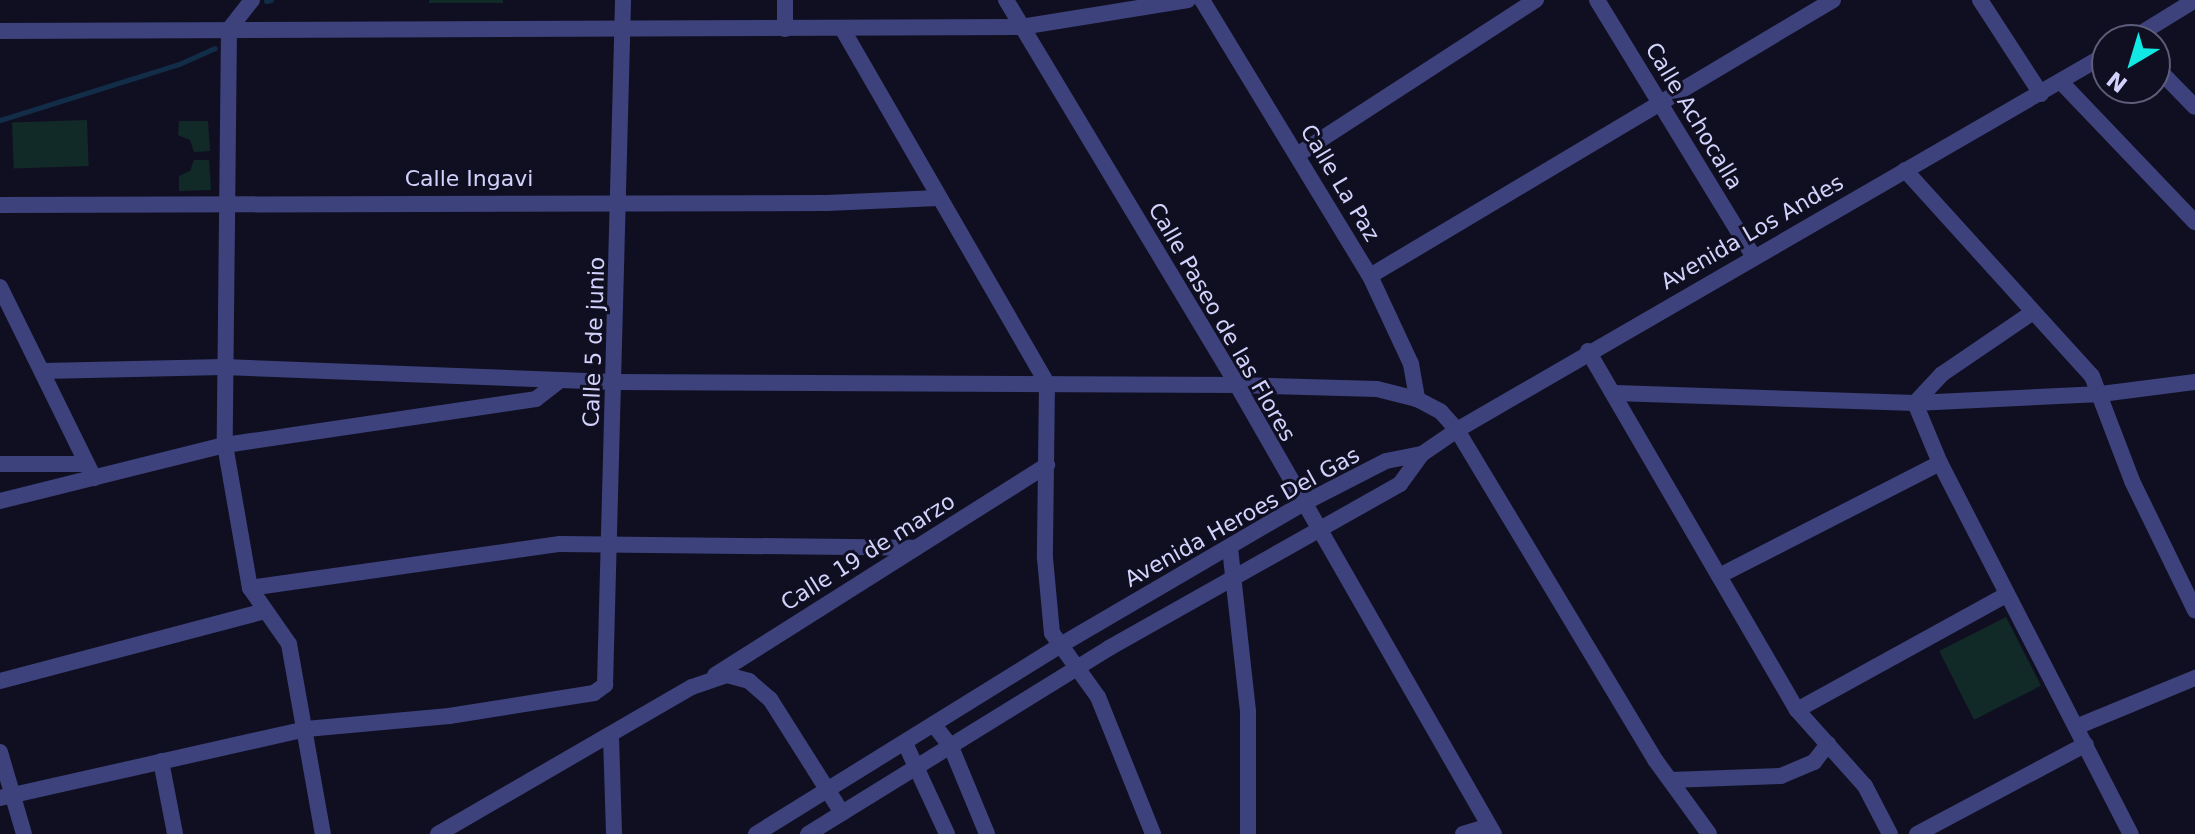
<!DOCTYPE html>
<html>
<head>
<meta charset="utf-8">
<style>
  body { margin:0 }
  #map { position:relative; width:2195px; height:834px; overflow:hidden; background:#100f21; font-family:"DejaVu Sans",sans-serif }
  div>[style] { position:absolute }
  .green>* { inset:0; background:#122a27; transform-origin:0 0 }
  .stream>* { height:5px; margin:-2.5px; padding:0 2.5px; transform-origin:2.5px; border-radius:2.5px; background:#122d47 }
  .minor>* { height:16px; margin:-8px; padding:0 8px; transform-origin:8px; border-radius:8px; background:#3d427c }
  .tertiary>* { height:16px; margin:-8px; padding:0 8px; transform-origin:8px; border-radius:8px; background:#3d427c }
  span { translate:-50% -50%; white-space:nowrap; text-align:center; line-height:1.15; -webkit-text-stroke:6px #100f21; paint-order:stroke }
  .street-label { font-size:22px; color:#d2d2fc }
  .north { position:absolute; left:2091px; top:24px; width:80px; height:80px; box-sizing:border-box; background:#100f21; border:2px solid #5e5d79; border-radius:50%; rotate:218deg; font-size:22px; font-weight:700; line-height:32px; text-align:center; color:#d2d2fc }
  .north::after { content:''; display:block; margin:auto; width:28px; height:36px; background:#11e9e5; clip-path:polygon(50% 0,100% 100%,50% 72%,0 100%) }
</style>
</head>
<body>
<div id="map">
  <div class="green">
    <i style="left:429px;top:0;width:74px;height:3px"></i>
    <i style="left:87px;top:120px;width:46px;height:75px;rotate:88deg"></i>
    <i style="clip-path:polygon(179px 121px,208px 121px,210px 151px,194px 152px,190px 140px,178px 135px)"></i>
    <i style="clip-path:polygon(194px 160px,209px 160px,211px 190px,179px 191px,179px 176px,190px 171px)"></i>
    <i style="left:2006px;top:617px;width:77px;height:75px;rotate:63deg"></i>
  </div>
  <div class="stream">
    <i style="left:266px;top:1px;width:5px;rotate:-11deg"></i>
    <i style="left:0;top:120px;width:188px;rotate:-17.4deg"></i>
    <i style="left:179px;top:64px;width:39px;rotate:-24deg"></i>
  </div>
  <div class="minor">
    <i style="left:252px;top:0;width:37px;rotate:128deg"></i>
    <i style="left:229px;top:29px;width:416px;rotate:90.6deg"></i>
    <i style="left:225px;top:445px;width:145px;rotate:80.1deg"></i>
    <i style="left:250px;top:588px;width:68px;rotate:55.1deg"></i>
    <i style="left:289px;top:644px;width:193px;rotate:79.9deg"></i>
    <i style="left:785px;top:0;width:29px;rotate:90deg"></i>
    <i style="left:1202px;top:0;width:323px;rotate:58.7deg"></i>
    <i style="left:1370px;top:276px;width:97px;rotate:65deg"></i>
    <i style="left:1411px;top:364px;width:36px;rotate:80deg"></i>
    <i style="left:1597px;top:0;width:300px;rotate:58.6deg"></i>
    <i style="left:1980px;top:0;width:112px;rotate:57deg"></i>
    <i style="left:843px;top:30px;width:408px;rotate:60deg"></i>
    <i style="left:1047px;top:383px;width:175px;rotate:90.7deg"></i>
    <i style="left:1045px;top:558px;width:75px;rotate:84.7deg"></i>
    <i style="left:1052px;top:633px;width:79px;rotate:54.3deg"></i>
    <i style="left:1098px;top:697px;width:148px;rotate:68.1deg"></i>
    <i style="left:0;top:31px;width:1021px;rotate:-0.22deg"></i>
    <i style="left:1021px;top:27px;width:169px;rotate:-9.2deg"></i>
    <i style="left:2155px;top:66px;width:57px;rotate:45.7deg"></i>
    <i style="left:2061px;top:82px;width:194px;rotate:46.3deg"></i>
    <i style="left:1297px;top:155px;width:285px;rotate:-33deg"></i>
    <i style="left:1905px;top:170px;width:278px;rotate:47.8deg"></i>
    <i style="left:2092px;top:376px;width:112px;rotate:69.1deg"></i>
    <i style="left:2132px;top:481px;width:144px;rotate:64deg"></i>
    <i style="left:0;top:205px;width:827px;rotate:-0.14deg"></i>
    <i style="left:827px;top:203px;width:111px;rotate:-2.6deg"></i>
    <i style="left:1370px;top:276px;width:539px;rotate:-30.8deg"></i>
    <i style="left:0;top:287px;width:213px;rotate:63.8deg"></i>
    <i style="left:2033px;top:312px;width:110px;rotate:145.7deg"></i>
    <i style="left:1942px;top:374px;width:40px;rotate:133deg"></i>
    <i style="left:1915px;top:403px;width:65px;rotate:67.4deg"></i>
    <i style="left:1940px;top:463px;width:417px;rotate:62.8deg"></i>
    <i style="left:1588px;top:351px;width:415px;rotate:59.8deg"></i>
    <i style="left:1797px;top:710px;width:102px;rotate:48.2deg"></i>
    <i style="left:1865px;top:786px;width:54px;rotate:62.5deg"></i>
    <i style="left:43px;top:371px;width:181px;rotate:-1.3deg"></i>
    <i style="left:224px;top:367px;width:390px;rotate:2.2deg"></i>
    <i style="left:614px;top:382px;width:623px;rotate:0.28deg"></i>
    <i style="left:1237px;top:385px;width:140px;rotate:1.6deg"></i>
    <i style="left:1377px;top:389px;width:41px;rotate:14deg"></i>
    <i style="left:1417px;top:399px;width:27px;rotate:28deg"></i>
    <i style="left:1441px;top:412px;width:24px;rotate:48deg"></i>
    <i style="left:1457px;top:430px;width:386px;rotate:59deg"></i>
    <i style="left:1656px;top:761px;width:90px;rotate:54deg"></i>
    <i style="left:1615px;top:393px;width:300px;rotate:1.9deg"></i>
    <i style="left:1915px;top:403px;width:186px;rotate:-2.8deg"></i>
    <i style="left:2101px;top:394px;width:95px;rotate:-7.3deg"></i>
    <i style="left:0;top:464px;width:85px"></i>
    <i style="left:0;top:501px;width:232px;rotate:-14deg"></i>
    <i style="left:225px;top:445px;width:314px;rotate:-8.4deg"></i>
    <i style="left:536px;top:399px;width:31px;rotate:-38deg"></i>
    <i style="left:1230px;top:548px;width:164px;rotate:83.7deg"></i>
    <i style="left:1248px;top:711px;width:123px;rotate:90deg"></i>
    <i style="left:1719px;top:576px;width:248px;rotate:-27.1deg"></i>
    <i style="left:250px;top:588px;width:313px;rotate:-8.1deg"></i>
    <i style="left:560px;top:544px;width:356px;rotate:0.6deg"></i>
    <i style="left:715px;top:675px;width:393px;rotate:-32.3deg"></i>
    <i style="left:0;top:681px;width:271px;rotate:-14.8deg"></i>
    <i style="left:1797px;top:710px;width:239px;rotate:-28.8deg"></i>
    <i style="left:934px;top:725px;width:28px;rotate:52deg"></i>
    <i style="left:951px;top:747px;width:94px;rotate:67.5deg"></i>
    <i style="left:2076px;top:727px;width:129px;rotate:-22.4deg"></i>
    <i style="left:611px;top:737px;width:97px;rotate:88.2deg"></i>
    <i style="left:905px;top:743px;width:100px;rotate:65.2deg"></i>
    <i style="left:0;top:752px;width:85px;rotate:73.7deg"></i>
    <i style="left:161px;top:761px;width:74px;rotate:79.1deg"></i>
    <i style="left:1670px;top:780px;width:111px;rotate:-2.1deg"></i>
    <i style="left:1781px;top:776px;width:36px;rotate:-23deg"></i>
    <i style="left:1814px;top:762px;width:23px;rotate:-52deg"></i>
    <i style="left:0;top:798px;width:314px;rotate:-12.7deg"></i>
    <i style="left:306px;top:729px;width:144px;rotate:-5.2deg"></i>
    <i style="left:449px;top:716px;width:147px;rotate:-9deg"></i>
    <i style="left:594px;top:693px;width:14px;rotate:-36deg"></i>
    <i style="left:605px;top:685px;width:685px;rotate:-88.49deg"></i>
    <i style="left:438px;top:834px;width:293px;rotate:-30.1deg"></i>
    <i style="left:692px;top:687px;width:37px;rotate:-19deg"></i>
    <i style="left:727px;top:675px;width:23px;rotate:15deg"></i>
    <i style="left:749px;top:681px;width:28px;rotate:41deg"></i>
    <i style="left:770px;top:699px;width:135px;rotate:57.7deg"></i>
    <i style="left:1463px;top:834px;width:27px;rotate:-17deg"></i>
    <i style="left:1917px;top:834px;width:191px;rotate:-28deg"></i>
  </div>
  <div class="tertiary">
    <i style="left:1006px;top:0;width:449px;rotate:59deg"></i>
    <i style="left:1237px;top:385px;width:517px;rotate:60.21deg"></i>
    <i style="left:2130px;top:40px;width:76px;rotate:-31.6deg"></i>
    <i style="left:756px;top:834px;width:357px;rotate:-31.8deg"></i>
    <i style="left:1059px;top:646px;width:281px;rotate:-30.3deg"></i>
    <i style="left:1302px;top:504px;width:94px;rotate:-27.1deg"></i>
    <i style="left:1386px;top:461px;width:37px;rotate:-11deg"></i>
    <i style="left:808px;top:834px;width:354px;rotate:-31.7deg"></i>
    <i style="left:1109px;top:648px;width:334px;rotate:-29.4deg"></i>
    <i style="left:1400px;top:484px;width:37px;rotate:-54deg"></i>
    <i style="left:1422px;top:454px;width:42px;rotate:-34.4deg"></i>
    <i style="left:1457px;top:430px;width:751px;rotate:-30.05deg"></i>
  </div>
  <div class="street-label">
    <span style="left:1694px;top:116px;rotate:59deg">Calle Achocalla</span>
    <span style="left:469px;top:179px">Calle Ingavi</span>
    <span style="left:1340px;top:183px;rotate:59deg">Calle La Paz</span>
    <span style="left:1752px;top:232px;rotate:-30deg">Avenida Los Andes</span>
    <span style="left:1222px;top:322px;rotate:60deg">Calle Paseo de las Flores</span>
    <span style="left:594px;top:342px;rotate:-88deg">Calle 5 de junio</span>
    <span style="left:1242px;top:517px;rotate:-29deg">Avenida Heroes Del Gas</span>
    <span style="left:868px;top:552px;rotate:-32deg">Calle 19 de marzo</span>
  </div>
  <div class="north">N</div>
</div>
</body>
</html>
